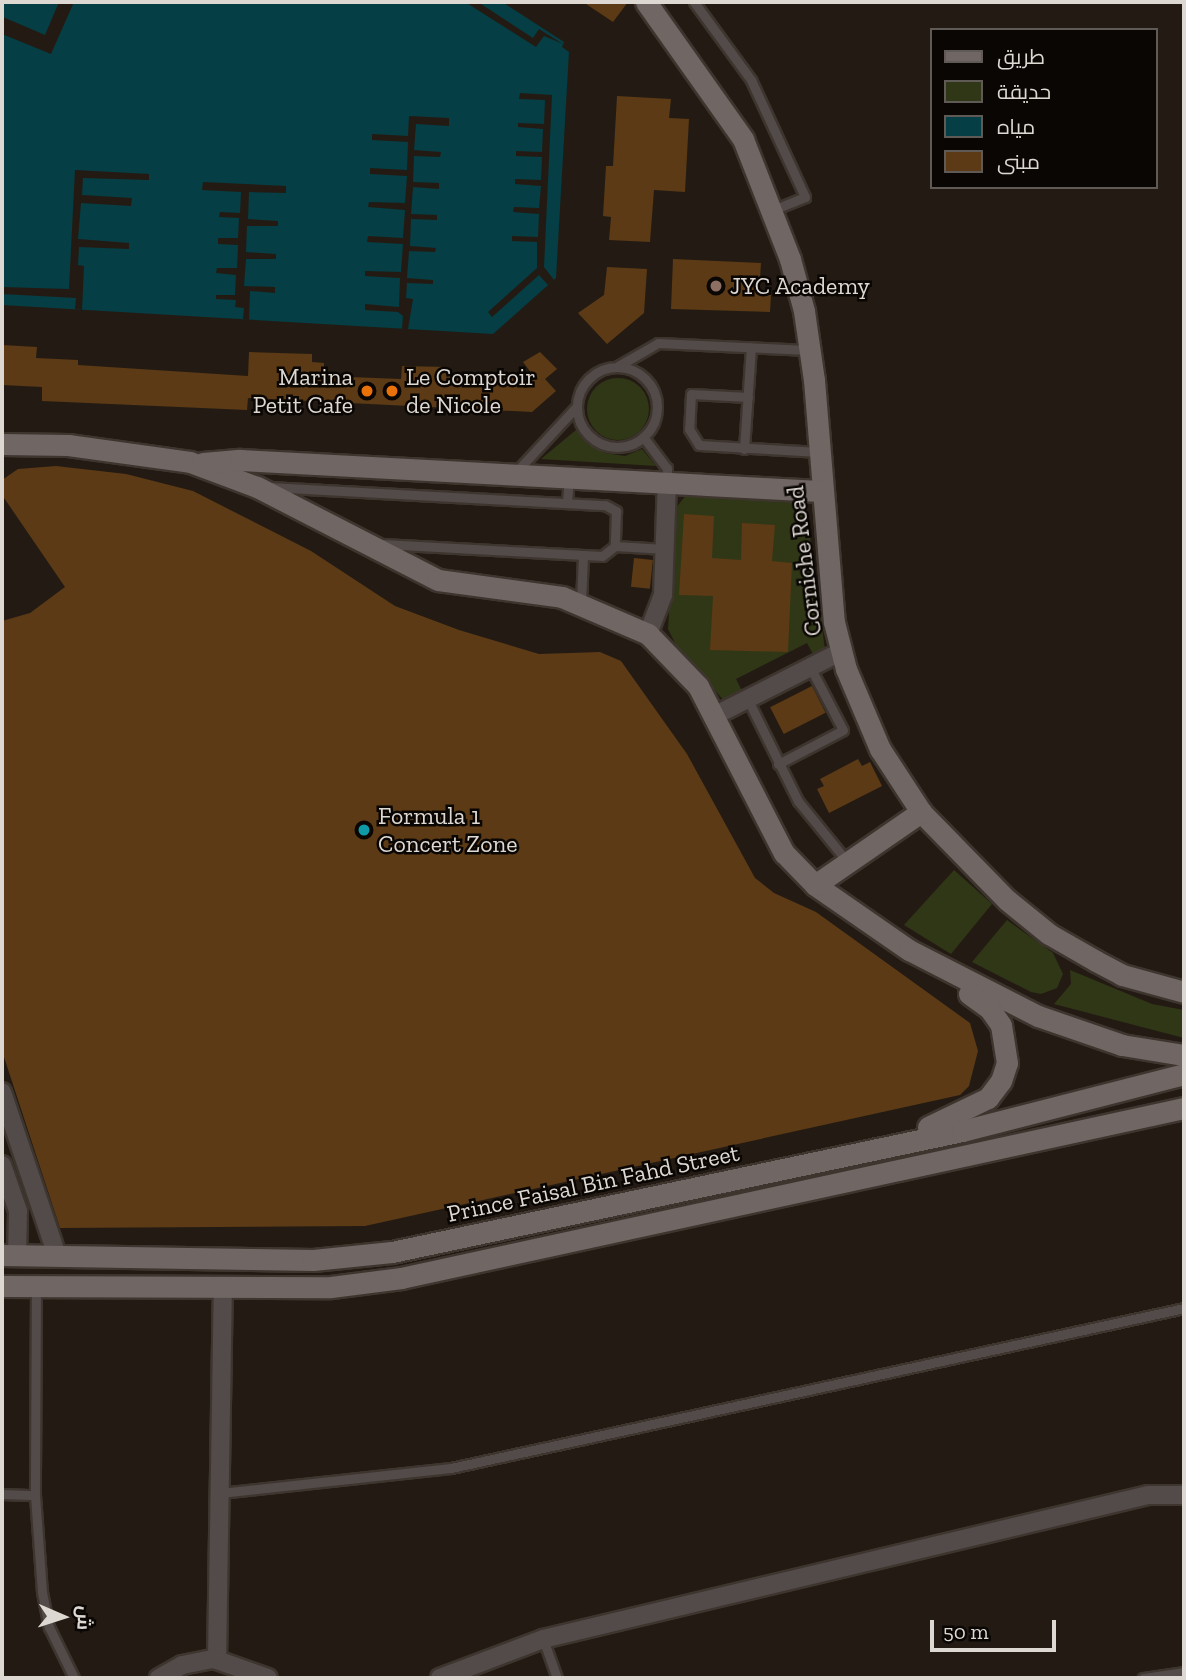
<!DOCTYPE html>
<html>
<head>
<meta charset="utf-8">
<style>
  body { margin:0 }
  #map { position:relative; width:1186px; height:1680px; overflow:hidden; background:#231b13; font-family:"Zilla Slab",Cairo,serif }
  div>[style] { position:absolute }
  .green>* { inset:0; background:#303716 }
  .round { border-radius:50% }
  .water>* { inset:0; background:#053e44 }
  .pier>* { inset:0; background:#231b13 }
  .building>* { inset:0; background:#5b3a15; transform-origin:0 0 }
  .roads { filter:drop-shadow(2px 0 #3d352e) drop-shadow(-2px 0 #3d352e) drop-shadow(0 2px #3d352e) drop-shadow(0 -2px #3d352e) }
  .lane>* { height:9px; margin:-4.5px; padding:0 4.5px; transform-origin:4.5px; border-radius:4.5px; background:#524b4a }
  .lane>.ring { margin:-4.5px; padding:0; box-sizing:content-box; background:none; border:9px solid #524b4a; border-radius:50% }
  .street>* { height:18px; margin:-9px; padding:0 9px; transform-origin:9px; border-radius:9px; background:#524b4a }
  .secondary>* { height:21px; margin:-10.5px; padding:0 10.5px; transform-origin:10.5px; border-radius:10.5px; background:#706664 }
  .dots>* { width:19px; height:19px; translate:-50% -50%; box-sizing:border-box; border:4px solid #0a0604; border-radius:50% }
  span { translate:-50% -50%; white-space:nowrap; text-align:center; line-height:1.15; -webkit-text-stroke:5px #0a0604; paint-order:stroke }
  .poi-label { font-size:24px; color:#ded8d2 }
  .left { translate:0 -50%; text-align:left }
  .right { translate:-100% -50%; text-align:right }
  .street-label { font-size:24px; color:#ded8d2 }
  .frame { position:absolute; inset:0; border:4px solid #ded8d2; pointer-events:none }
  .legend { position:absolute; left:930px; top:28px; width:228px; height:161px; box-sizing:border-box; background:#0a0604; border:2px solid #5f5a56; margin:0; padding:9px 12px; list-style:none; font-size:21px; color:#ded8d2 }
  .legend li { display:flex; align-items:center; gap:14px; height:35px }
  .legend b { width:35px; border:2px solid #5f5a56 }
  .north { position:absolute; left:28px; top:1582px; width:70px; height:70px; -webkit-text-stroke:5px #0a0604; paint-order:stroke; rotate:93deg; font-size:19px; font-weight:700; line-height:28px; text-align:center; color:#ded8d2 }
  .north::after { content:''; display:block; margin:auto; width:24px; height:32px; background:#ded8d2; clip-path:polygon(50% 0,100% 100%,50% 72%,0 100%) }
  .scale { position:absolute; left:930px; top:1620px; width:126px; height:32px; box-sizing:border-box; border:4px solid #ded8d2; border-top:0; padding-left:9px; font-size:21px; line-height:24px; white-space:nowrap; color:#ded8d2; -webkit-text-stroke:5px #0a0604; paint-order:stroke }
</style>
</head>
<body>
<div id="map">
  <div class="green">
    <i class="round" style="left:587px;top:378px;width:62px;height:62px"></i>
    <i style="clip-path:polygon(576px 430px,589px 445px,605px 453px,625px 456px,642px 449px,656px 466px,541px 459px)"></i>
    <i style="clip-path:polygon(687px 494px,802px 500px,806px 506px,825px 650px,814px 656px,807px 643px,736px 679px,743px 693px,726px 703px,677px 647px,668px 629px,675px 509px)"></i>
    <i style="clip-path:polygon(954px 870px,992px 904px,951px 954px,904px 925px)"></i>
    <i style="clip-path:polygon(1007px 920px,1053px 953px,1063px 974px,1057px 988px,1041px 994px,1031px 992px,972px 962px)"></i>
    <i style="clip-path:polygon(1070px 970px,1152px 1004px,1184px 1010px,1184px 1038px,1054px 1004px,1071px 984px)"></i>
  </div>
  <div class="water">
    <i style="clip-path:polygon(2px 2px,502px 2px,564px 42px,562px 47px,569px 52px,556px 278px,493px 334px,2px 305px)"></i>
  </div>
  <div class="pier">
    <i style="clip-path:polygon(59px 2px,74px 2px,51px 54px,2px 34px,3px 17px,45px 35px)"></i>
    <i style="clip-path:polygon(465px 2px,478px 2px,533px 38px,539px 29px,563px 44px,544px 36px,536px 47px)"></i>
    <i style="clip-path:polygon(520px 93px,552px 95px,544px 267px,554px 280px,548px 285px,539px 275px,492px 317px,488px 312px,537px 268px,537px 242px,512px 241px,512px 236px,538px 237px,539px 214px,513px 212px,514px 207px,539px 208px,541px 186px,515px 184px,515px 179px,541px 180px,542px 157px,516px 156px,516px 151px,542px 152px,543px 129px,518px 127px,518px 123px,544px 124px,545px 100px,519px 99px)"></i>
    <i style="clip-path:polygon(409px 116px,449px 118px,449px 126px,416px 124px,414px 150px,441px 152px,440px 157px,414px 156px,413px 182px,439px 183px,439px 189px,413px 187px,411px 214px,437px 215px,437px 220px,411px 219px,410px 246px,436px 248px,435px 252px,409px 251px,407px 278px,433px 280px,433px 284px,407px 283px,406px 298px,413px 299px,408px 329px,402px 329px,403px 316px,398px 312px,365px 310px,365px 304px,399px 307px,400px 278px,365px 276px,365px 271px,401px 272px,403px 244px,367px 242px,368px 236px,403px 238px,405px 210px,368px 207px,369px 202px,405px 203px,407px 176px,370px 174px,370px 168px,407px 170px,408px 142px,372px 140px,372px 134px,408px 136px)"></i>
    <i style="clip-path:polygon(75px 170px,149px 174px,149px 180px,83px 178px,82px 195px,132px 198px,131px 206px,81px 203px,78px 239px,129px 243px,129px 249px,79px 247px,78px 265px,84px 266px,82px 310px,75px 309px,76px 298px,2px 294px,2px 287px,69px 289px)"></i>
    <i style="clip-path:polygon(203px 182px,286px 186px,286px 193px,249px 192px,248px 219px,278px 221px,278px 226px,247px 226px,246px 252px,276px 254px,276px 259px,246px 259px,244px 286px,275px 287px,275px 293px,250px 291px,249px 320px,243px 319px,244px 308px,235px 307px,236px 300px,216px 299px,216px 295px,235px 295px,236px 275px,216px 273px,217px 268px,237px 268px,238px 245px,218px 244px,218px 238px,238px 238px,239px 218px,219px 217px,220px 212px,240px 213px,241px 192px,202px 190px)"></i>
  </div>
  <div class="building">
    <i style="clip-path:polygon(583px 2px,628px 2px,613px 22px)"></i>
    <i style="clip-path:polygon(617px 96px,671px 99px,669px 118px,689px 119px,685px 192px,654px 190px,650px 242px,609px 240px,611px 217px,603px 216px,606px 166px,613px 166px)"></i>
    <i style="clip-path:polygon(673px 259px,761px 263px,759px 294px,771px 295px,770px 312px,671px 309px)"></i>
    <i style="clip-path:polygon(607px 267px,647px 269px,644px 313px,607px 344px,578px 313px,604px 295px)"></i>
    <i style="clip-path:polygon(2px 345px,37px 347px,36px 358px,78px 360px,78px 365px,248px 376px,249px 352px,312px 354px,312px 362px,324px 363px,324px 376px,401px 379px,402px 366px,448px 367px,449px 375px,535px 378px,523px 362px,540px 352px,557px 369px,545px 379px,556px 391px,532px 412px,248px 398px,247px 410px,42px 401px,42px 387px,2px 385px)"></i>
    <i style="clip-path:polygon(56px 466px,126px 474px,193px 491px,311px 551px,395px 606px,459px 630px,539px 654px,600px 652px,621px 661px,687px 754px,755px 878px,774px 893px,816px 912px,970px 1023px,978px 1051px,969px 1086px,960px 1095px,365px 1226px,60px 1228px,2px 1051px,2px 621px,30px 613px,65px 587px,2px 495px,2px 480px,18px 469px)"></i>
    <i style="clip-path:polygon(684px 514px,714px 516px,712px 558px,741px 560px,742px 523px,775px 525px,772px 561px,792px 563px,788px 652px,710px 650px,713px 596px,679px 595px)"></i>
    <i style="left:634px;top:558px;width:19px;height:29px;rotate:6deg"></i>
    <i style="left:812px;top:686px;width:30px;height:47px;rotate:63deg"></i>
    <i style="clip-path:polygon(858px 759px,862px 766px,870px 762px,882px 786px,829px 813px,817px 789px,824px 786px,820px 779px)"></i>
  </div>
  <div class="roads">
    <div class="lane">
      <i style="left:694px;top:2px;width:97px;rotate:53.8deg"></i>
      <i style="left:751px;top:80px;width:129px;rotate:65.2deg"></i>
      <i style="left:805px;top:197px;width:35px;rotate:158deg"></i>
      <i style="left:618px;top:366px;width:46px;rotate:-29.9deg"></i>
      <i style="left:658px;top:343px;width:150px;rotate:2.7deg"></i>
      <i class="ring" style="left:577px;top:367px;width:71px;height:71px"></i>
      <i style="left:748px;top:397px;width:57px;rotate:-177deg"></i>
      <i style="left:691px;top:394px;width:35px;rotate:93deg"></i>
      <i style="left:689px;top:429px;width:19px;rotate:58deg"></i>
      <i style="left:699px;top:445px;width:120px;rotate:3.3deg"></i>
      <i style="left:644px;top:438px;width:38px;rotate:53deg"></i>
      <i style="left:667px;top:468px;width:13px;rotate:90deg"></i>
      <i style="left:744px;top:449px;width:102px;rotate:-86.1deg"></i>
      <i style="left:515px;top:473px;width:91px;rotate:-47.2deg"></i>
      <i style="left:269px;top:487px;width:336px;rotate:3.1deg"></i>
      <i style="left:605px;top:505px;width:13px;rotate:29deg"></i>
      <i style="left:616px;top:511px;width:35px;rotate:92deg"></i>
      <i style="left:615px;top:546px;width:16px;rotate:142deg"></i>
      <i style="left:602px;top:556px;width:220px;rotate:-176.9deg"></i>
      <i style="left:567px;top:503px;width:26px;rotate:-86deg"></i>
      <i style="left:615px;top:546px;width:50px;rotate:3.4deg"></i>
      <i style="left:581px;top:603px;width:48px;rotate:-87.6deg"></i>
      <i style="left:748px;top:700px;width:113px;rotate:63.7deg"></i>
      <i style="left:798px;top:801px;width:76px;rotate:50.9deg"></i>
      <i style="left:778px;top:764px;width:73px;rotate:-27.6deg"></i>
      <i style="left:843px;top:730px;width:71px;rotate:-117.6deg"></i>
      <i style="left:36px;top:1287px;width:208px;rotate:90.3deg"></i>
      <i style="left:35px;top:1495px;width:97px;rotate:85.9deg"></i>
      <i style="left:42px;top:1592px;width:36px;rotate:79deg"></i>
      <i style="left:49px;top:1627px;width:57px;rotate:63.9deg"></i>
      <i style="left:220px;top:1493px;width:232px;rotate:-6.2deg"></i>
      <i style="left:451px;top:1468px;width:750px;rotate:-12.31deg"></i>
      <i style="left:2px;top:1494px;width:33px;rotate:2deg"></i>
      <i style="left:543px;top:1639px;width:41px;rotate:70.3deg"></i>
      <i style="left:1143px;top:1678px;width:41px;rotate:-8.3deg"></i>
    </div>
    <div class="street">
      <i style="left:648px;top:634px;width:42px;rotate:-69deg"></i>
      <i style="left:663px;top:595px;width:114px;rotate:-88deg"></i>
      <i style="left:716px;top:715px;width:141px;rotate:-26.9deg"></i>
      <i style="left:2px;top:1092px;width:172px;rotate:71.4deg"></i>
      <i style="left:2px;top:1165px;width:49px;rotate:70.8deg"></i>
      <i style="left:18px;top:1211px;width:45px;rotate:91.3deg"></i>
      <i style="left:217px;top:1660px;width:374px;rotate:-89.1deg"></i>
      <i style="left:159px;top:1678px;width:26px;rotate:-29deg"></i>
      <i style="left:182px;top:1665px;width:33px;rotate:-11deg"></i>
      <i style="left:214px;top:1659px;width:57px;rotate:19.4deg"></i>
      <i style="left:440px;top:1678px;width:110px;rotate:-20.7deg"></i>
      <i style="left:543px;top:1639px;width:622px;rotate:-13.39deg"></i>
      <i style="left:1148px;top:1495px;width:36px"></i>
    </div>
    <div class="secondary">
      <i style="left:646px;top:2px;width:168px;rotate:54.7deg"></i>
      <i style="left:743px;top:139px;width:129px;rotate:68.6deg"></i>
      <i style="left:790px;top:259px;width:54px;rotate:74.9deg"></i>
      <i style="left:804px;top:311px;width:70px;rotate:81.8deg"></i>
      <i style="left:814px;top:380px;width:243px;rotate:85.3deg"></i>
      <i style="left:834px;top:622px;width:49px;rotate:75.7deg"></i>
      <i style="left:846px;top:669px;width:87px;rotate:67deg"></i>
      <i style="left:880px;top:749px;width:75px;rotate:56.9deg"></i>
      <i style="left:921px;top:812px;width:123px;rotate:45.7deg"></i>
      <i style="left:1007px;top:900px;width:54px;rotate:39deg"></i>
      <i style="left:1049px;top:934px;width:54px;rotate:29.9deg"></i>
      <i style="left:1096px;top:961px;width:30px;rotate:28deg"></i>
      <i style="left:1122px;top:975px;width:64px;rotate:15.3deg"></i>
      <i style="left:2px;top:444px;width:66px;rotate:0.9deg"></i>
      <i style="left:68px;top:445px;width:123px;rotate:7.9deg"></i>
      <i style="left:190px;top:462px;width:72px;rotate:20.5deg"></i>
      <i style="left:257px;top:487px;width:203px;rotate:27.2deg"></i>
      <i style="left:438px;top:580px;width:125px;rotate:7.8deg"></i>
      <i style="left:562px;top:597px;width:94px;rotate:23.3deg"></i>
      <i style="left:648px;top:634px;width:72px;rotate:46.1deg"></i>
      <i style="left:698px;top:686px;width:188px;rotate:62.8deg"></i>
      <i style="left:784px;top:853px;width:45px;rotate:45.9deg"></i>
      <i style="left:815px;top:885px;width:114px;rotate:34.7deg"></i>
      <i style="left:909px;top:950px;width:145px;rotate:27.1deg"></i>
      <i style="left:1038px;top:1016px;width:89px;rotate:19deg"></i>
      <i style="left:1122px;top:1045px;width:63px;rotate:9.2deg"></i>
      <i style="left:203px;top:463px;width:37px;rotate:-5deg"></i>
      <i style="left:240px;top:460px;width:581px;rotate:3.06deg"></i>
      <i style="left:815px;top:885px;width:129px;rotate:-34.6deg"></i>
      <i style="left:928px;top:1127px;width:67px;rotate:-25.8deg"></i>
      <i style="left:988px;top:1098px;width:21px;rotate:-53deg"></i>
      <i style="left:1001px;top:1081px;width:19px;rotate:-72deg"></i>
      <i style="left:1007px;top:1063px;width:38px;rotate:-99deg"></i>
      <i style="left:1001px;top:1025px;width:19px;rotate:-125deg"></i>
      <i style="left:990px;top:1009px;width:26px;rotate:-144deg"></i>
      <i style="left:2px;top:1255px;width:311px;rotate:0.9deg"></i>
      <i style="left:313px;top:1260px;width:79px;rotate:-5.8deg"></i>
      <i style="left:392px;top:1252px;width:583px;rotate:-11.98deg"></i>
      <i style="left:962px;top:1131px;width:229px;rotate:-14.4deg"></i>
      <i style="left:2px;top:1286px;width:329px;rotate:0.2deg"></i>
      <i style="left:331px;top:1287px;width:71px;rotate:-7.3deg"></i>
      <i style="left:401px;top:1278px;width:801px;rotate:-12.25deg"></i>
    </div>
  </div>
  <div class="dots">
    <i style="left:716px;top:286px;background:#8d6e63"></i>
    <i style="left:367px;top:391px;background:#e8710a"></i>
    <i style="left:392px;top:391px;background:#e8710a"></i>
    <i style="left:364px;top:830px;background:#0f9aa8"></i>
  </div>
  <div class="poi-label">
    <span class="left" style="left:730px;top:286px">JYC Academy</span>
    <span class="right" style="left:353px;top:391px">Marina<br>Petit Cafe</span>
    <span class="left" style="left:406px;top:391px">Le Comptoir<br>de Nicole</span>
    <span class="left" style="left:378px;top:830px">Formula 1<br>Concert Zone</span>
  </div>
  <div class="street-label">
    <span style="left:804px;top:561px;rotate:-97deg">Corniche Road</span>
    <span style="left:593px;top:1183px;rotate:-12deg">Prince Faisal Bin Fahd Street</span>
  </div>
  <div class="frame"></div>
  <ul class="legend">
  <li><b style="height:9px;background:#706664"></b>طريق</li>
  <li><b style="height:19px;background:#303716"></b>حديقة</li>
  <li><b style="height:19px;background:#053e44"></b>مياه</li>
  <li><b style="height:19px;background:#5b3a15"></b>مبنى</li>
  </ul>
  <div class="north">ش</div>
  <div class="scale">50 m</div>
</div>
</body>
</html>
